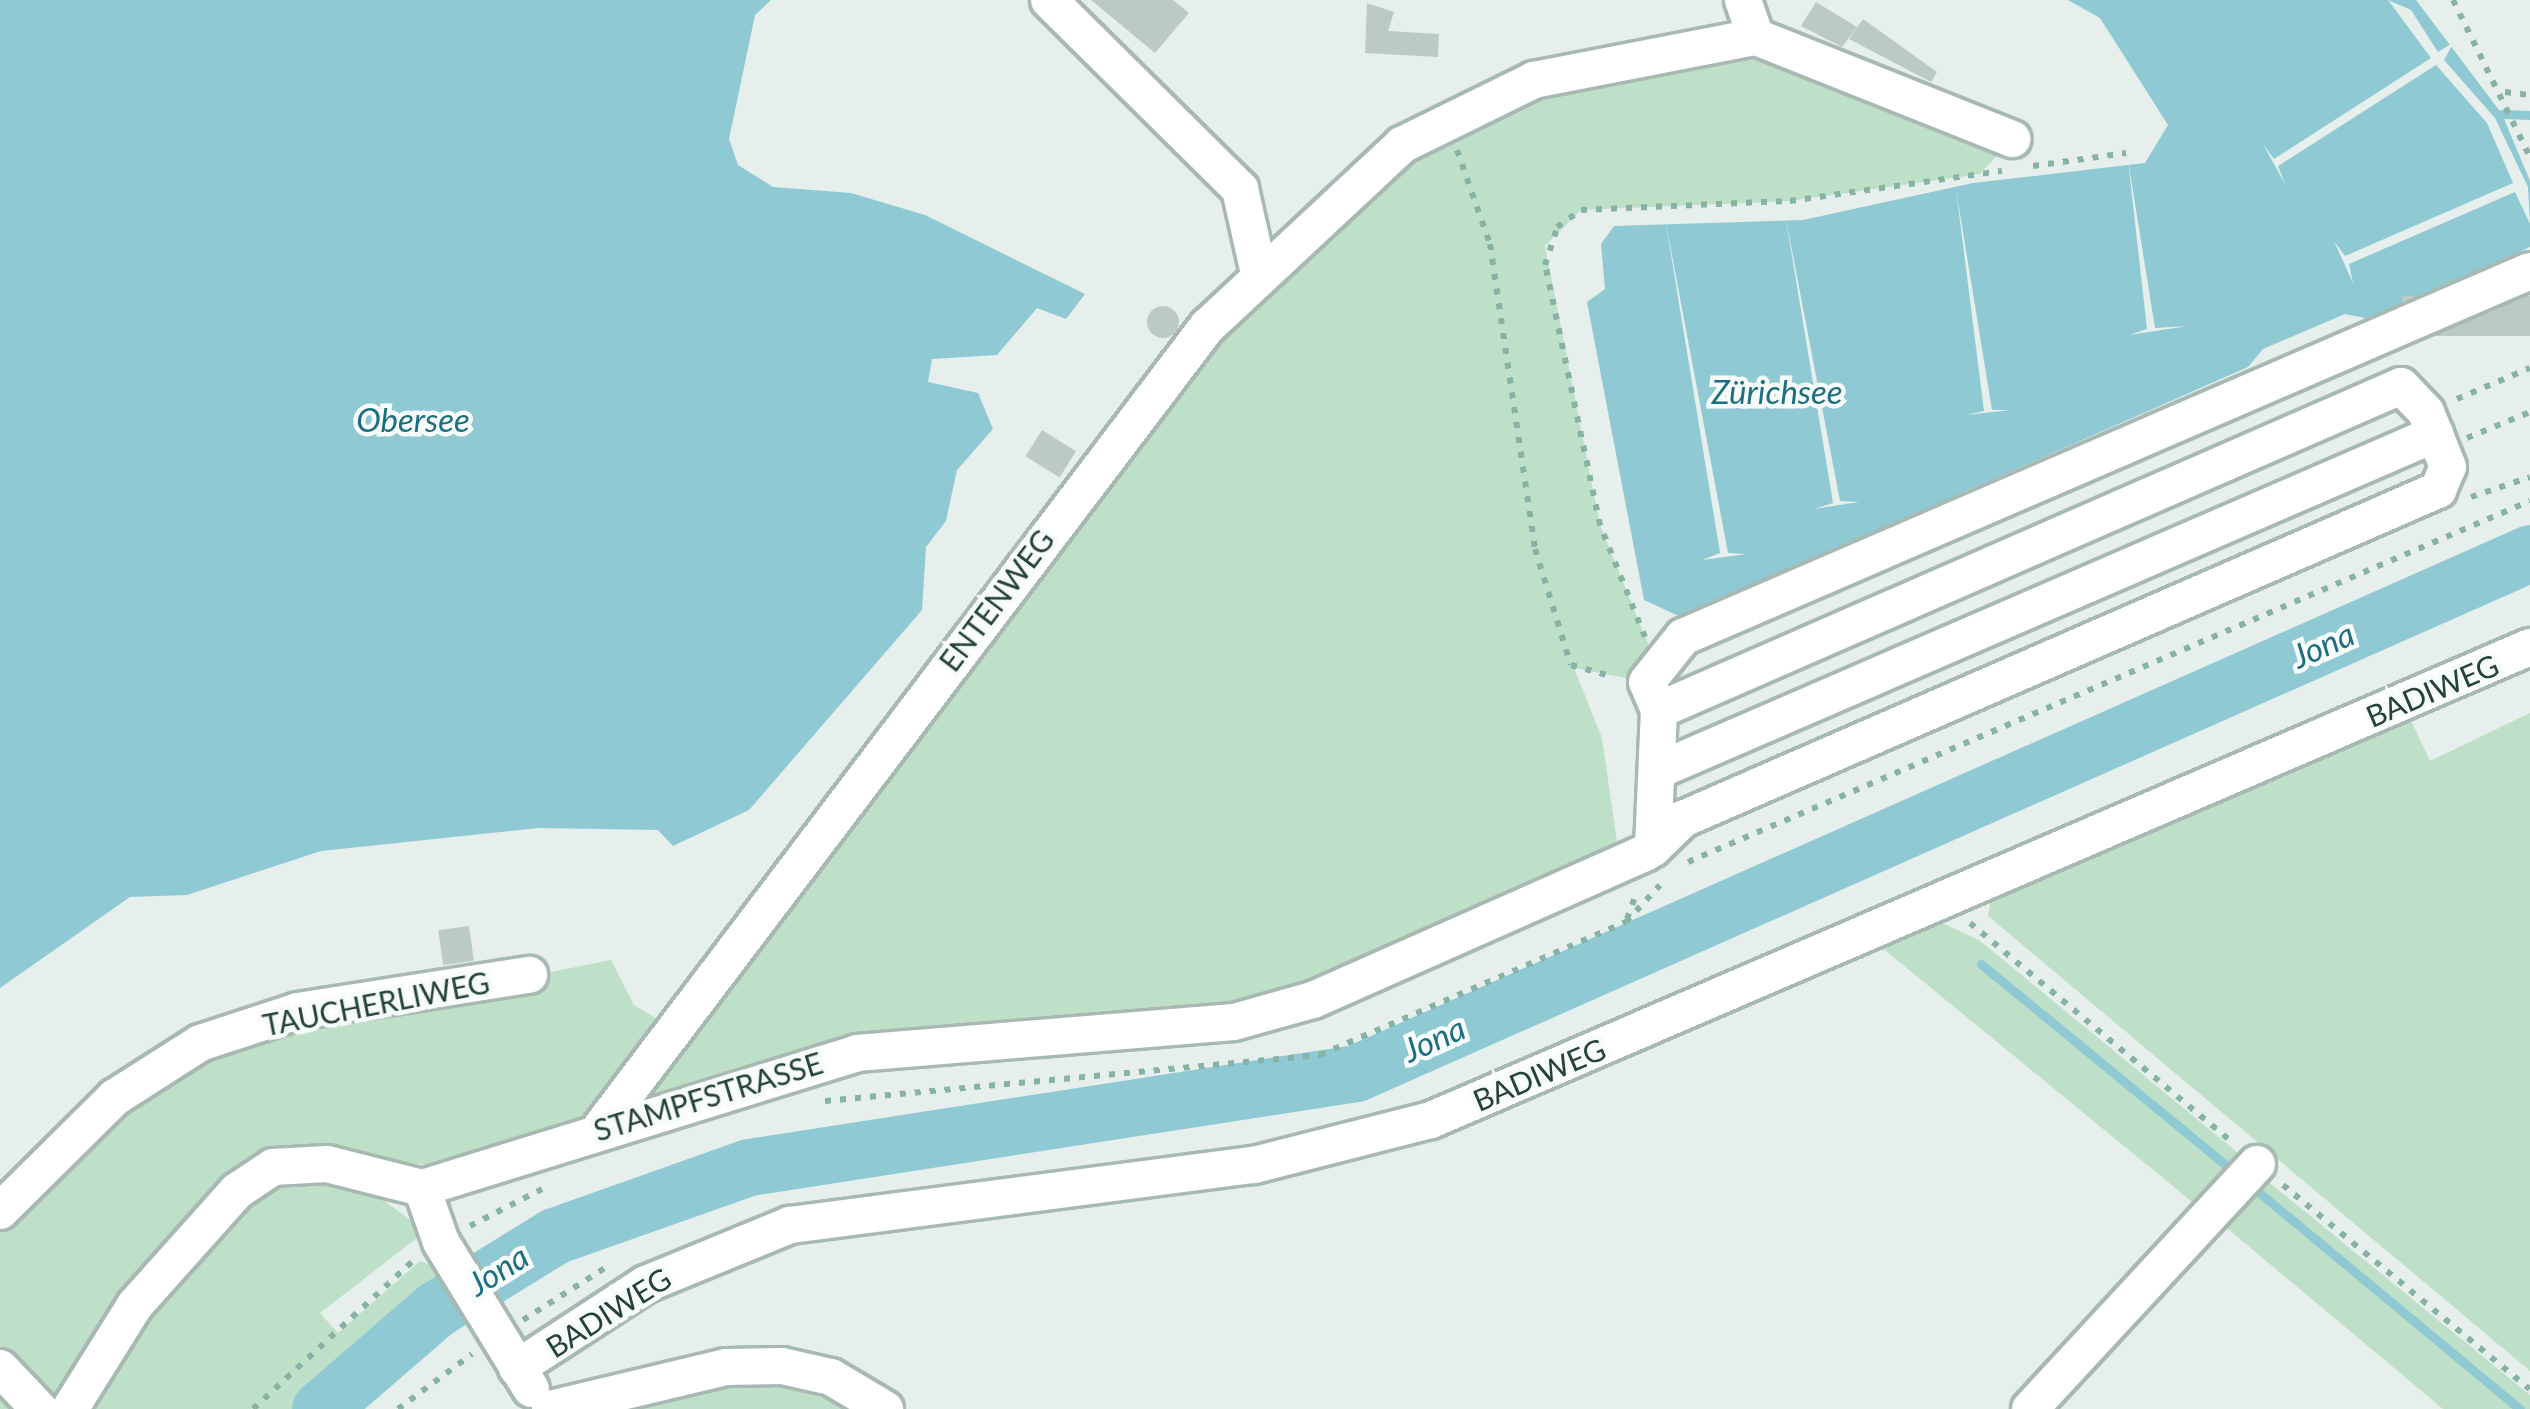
<!DOCTYPE html>
<html>
<head>
<meta charset="utf-8">
<style>
  body { margin:0 }
  #map { position:relative; width:2530px; height:1409px; overflow:hidden; background:#e6efeb; font-family:Lato,sans-serif }
  div>[style] { position:absolute }
  .green>* { inset:0; background:#bfe0c8 }
  .water>* { inset:0; background:#8ec9d4 }
  .pier>* { inset:0; background:#e6efeb }
  .stream>* { height:9px; margin:-4.5px; padding:0 4.5px; transform-origin:4.5px; border-radius:4.5px; background:#8ec9d4 }
  .river>* { height:57px; margin:-28.5px; padding:0 28.5px; transform-origin:28.5px; border-radius:28.5px; background:#8ec9d4 }
  .building>* { inset:0; background:#bbcac4; transform-origin:0 0 }
  .round { border-radius:50% }
  .path>* { height:6px; margin-top:-3px; transform-origin:0; background:repeating-linear-gradient(90deg,#86b3a5 0 6px,transparent 0 15px) }
  .roads { filter:drop-shadow(3px 0 #a8b8b2) drop-shadow(-3px 0 #a8b8b2) drop-shadow(0 3px #a8b8b2) drop-shadow(0 -3px #a8b8b2) }
  .minor>* { height:36px; margin:-18px; padding:0 18px; transform-origin:18px; border-radius:18px; background:#fff }
  span { translate:-50% -50%; white-space:nowrap; text-align:center; line-height:1.15; -webkit-text-stroke:9px #f7fbf9; paint-order:stroke }
  .street-label { font-size:30px; color:#24423a }
  .water-label { font-size:33px; color:#1c6f80; font-style:italic }
</style>
</head>
<body>
<div id="map">
  <div class="green">
    <i style="clip-path:polygon(1756px 37px,2012px 139px,1980px 174px,1790px 201px,1581px 210px,1545px 246px,1600px 525px,1656px 663px,1647px 682px,1574px 668px,1602px 738px,1619px 856px,1251px 1006px,819px 1048px,432px 1165px,273px 1153px,56px 1409px,0 1409px,0 1211px,200px 1043px,611px 960px,634px 1005px,672px 1028px,1207px 327px,1440px 118px)"></i>
    <i style="clip-path:polygon(2530px 713px,2530px 1371px,1988px 916px,1991px 898px,2409px 716px,2430px 761px)"></i>
    <i style="clip-path:polygon(1942px 923px,1979px 940px,2243px 1157px,2202px 1210px,1875px 942px)"></i>
    <i style="clip-path:polygon(2259px 1174px,2530px 1395px,2530px 1409px,2443px 1409px,2215px 1218px)"></i>
    <i style="clip-path:polygon(306px 1177px,366px 1188px,426px 1231px,320px 1313px,338px 1333px,420px 1261px,447px 1271px,298px 1409px,85px 1409px,228px 1218px,280px 1179px)"></i>
    <i style="clip-path:polygon(757px 1378px,859px 1409px,612px 1409px)"></i>
  </div>
  <div class="water">
    <i style="clip-path:polygon(0 0,771px 0,755px 15px,729px 139px,738px 165px,773px 187px,851px 193px,925px 215px,1085px 294px,1066px 319px,1037px 308px,997px 355px,932px 359px,928px 382px,978px 393px,993px 429px,957px 470px,946px 521px,926px 547px,922px 610px,749px 810px,673px 846px,658px 830px,539px 828px,321px 851px,187px 895px,130px 897px,0 988px)"></i>
    <i style="clip-path:polygon(2068px 0,2416px 0,2502px 114px,2530px 181px,2530px 247px,2370px 319px,2345px 314px,2263px 349px,2248px 367px,1681px 617px,1644px 600px,1587px 302px,1605px 289px,1601px 244px,1614px 226px,1803px 220px,1973px 183px,2145px 163px,2168px 125px,2100px 18px)"></i>
  </div>
  <div class="pier">
    <i style="clip-path:polygon(2388px 0,2411px 10px,2438px 52px,2454px 42px,2444px 60px,2495px 118px,2528px 187px,2530px 224px,2515px 192px,2349px 264px,2353px 283px,2334px 241px,2345px 256px,2513px 183px,2487px 123px,2436px 65px,2278px 166px,2285px 184px,2263px 144px,2274px 159px,2431px 58px)"></i>
    <i style="clip-path:polygon(2128px 160px,2155px 328px,2188px 326px,2129px 335px,2147px 329px)"></i>
    <i style="clip-path:polygon(1956px 189px,1992px 410px,2011px 410px,1966px 415px,1984px 411px)"></i>
    <i style="clip-path:polygon(1785px 214px,1840px 501px,1859px 502px,1814px 509px,1833px 503px)"></i>
    <i style="clip-path:polygon(1665px 218px,1728px 553px,1747px 554px,1702px 560px,1720px 553px)"></i>
  </div>
  <div class="stream">
    <i style="left:2502px;top:114px;width:28px;rotate:2deg"></i>
    <i style="left:1981px;top:964px;width:331px;rotate:39.4deg"></i>
    <i style="left:2250px;top:1185px;width:351px;rotate:39.7deg"></i>
  </div>
  <div class="river">
    <i style="left:320px;top:1409px;width:153px;rotate:-40.8deg"></i>
    <i style="left:436px;top:1309px;width:139px;rotate:-31.7deg"></i>
    <i style="left:554px;top:1236px;width:207px;rotate:-19.5deg"></i>
    <i style="left:749px;top:1167px;width:614px;rotate:-8.8deg"></i>
    <i style="left:1356px;top:1073px;width:1284px;rotate:-23.89deg"></i>
  </div>
  <div class="building">
    <i style="clip-path:polygon(1091px 0,1173px 0,1189px 13px,1155px 53px)"></i>
    <i style="clip-path:polygon(1816px 2px,1857px 27px,1842px 47px,1801px 26px)"></i>
    <i style="clip-path:polygon(1367px 3px,1394px 12px,1388px 31px,1439px 34px,1438px 57px,1365px 53px)"></i>
    <i style="clip-path:polygon(1863px 19px,1937px 72px,1931px 82px,1849px 39px)"></i>
    <i style="left:2530px;top:296px;width:40px;height:128px;rotate:90deg"></i>
    <i class="round" style="left:1147px;top:306px;width:32px;height:32px"></i>
    <i style="left:1042px;top:430px;width:40px;height:31px;rotate:32deg"></i>
    <i style="left:469px;top:926px;width:35px;height:31px;rotate:82deg"></i>
  </div>
  <div class="path">
    <i style="left:2453px;top:0;width:175px;rotate:63.9deg"></i>
    <i style="left:2505px;top:92px;width:25px;rotate:7deg"></i>
    <i style="left:1457px;top:150px;width:100px;rotate:70.7deg"></i>
    <i style="left:1490px;top:244px;width:308px;rotate:81.6deg"></i>
    <i style="left:1535px;top:549px;width:121px;rotate:72.8deg"></i>
    <i style="left:1571px;top:665px;width:45px;rotate:15.6deg"></i>
    <i style="left:2033px;top:166px;width:94px;rotate:-8deg"></i>
    <i style="left:2457px;top:399px;width:79px;rotate:-23deg"></i>
    <i style="left:2467px;top:438px;width:68px;rotate:-22.4deg"></i>
    <i style="left:2471px;top:497px;width:62px;rotate:-18.7deg"></i>
    <i style="left:1645px;top:637px;width:121px;rotate:-111.9deg"></i>
    <i style="left:1600px;top:525px;width:266px;rotate:-101.9deg"></i>
    <i style="left:1545px;top:265px;width:40px;rotate:-72deg"></i>
    <i style="left:1557px;top:227px;width:29px;rotate:-35deg"></i>
    <i style="left:1581px;top:210px;width:209px;rotate:-2.5deg"></i>
    <i style="left:1790px;top:201px;width:214px;rotate:-8.1deg"></i>
    <i style="left:1688px;top:862px;width:916px;rotate:-23.21deg"></i>
    <i style="left:1627px;top:919px;width:29px;rotate:-70deg"></i>
    <i style="left:1970px;top:923px;width:341px;rotate:39.9deg"></i>
    <i style="left:825px;top:1101px;width:497px;rotate:-5.3deg"></i>
    <i style="left:1320px;top:1055px;width:334px;rotate:-23.5deg"></i>
    <i style="left:1626px;top:922px;width:50px;rotate:-47.4deg"></i>
    <i style="left:2283px;top:1185px;width:320px;rotate:39.6deg"></i>
    <i style="left:470px;top:1226px;width:83px;rotate:-27.2deg"></i>
    <i style="left:523px;top:1320px;width:101px;rotate:-32.4deg"></i>
    <i style="left:253px;top:1409px;width:218px;rotate:-42.8deg"></i>
    <i style="left:398px;top:1409px;width:92px;rotate:-36.6deg"></i>
  </div>
  <div class="roads">
    <div class="minor">
      <i style="left:1049px;top:0;width:269px;rotate:44.7deg"></i>
      <i style="left:1240px;top:189px;width:86px;rotate:77.3deg"></i>
      <i style="left:1743px;top:0;width:39px;rotate:71deg"></i>
      <i style="left:1659px;top:710px;width:30px;rotate:-113deg"></i>
      <i style="left:1647px;top:682px;width:58px;rotate:-51.3deg"></i>
      <i style="left:1683px;top:637px;width:923px;rotate:-23.37deg"></i>
      <i style="left:1659px;top:770px;width:846px;rotate:-23.41deg"></i>
      <i style="left:601px;top:1127px;width:1004px;rotate:-52.86deg"></i>
      <i style="left:1207px;top:327px;width:267px;rotate:-43deg"></i>
      <i style="left:1402px;top:145px;width:147px;rotate:-26.2deg"></i>
      <i style="left:1534px;top:80px;width:226px;rotate:-11deg"></i>
      <i style="left:1756px;top:37px;width:276px;rotate:21.7deg"></i>
      <i style="left:422px;top:1188px;width:57px;rotate:70.6deg"></i>
      <i style="left:441px;top:1242px;width:172px;rotate:58.5deg"></i>
      <i style="left:0;top:1211px;width:161px;rotate:-44.7deg"></i>
      <i style="left:114px;top:1098px;width:102px;rotate:-32.6deg"></i>
      <i style="left:200px;top:1043px;width:103px;rotate:-18.1deg"></i>
      <i style="left:298px;top:1011px;width:234px;rotate:-8.9deg"></i>
      <i style="left:0;top:1368px;width:57px;rotate:46.4deg"></i>
      <i style="left:517px;top:1368px;width:154px;rotate:-33.1deg"></i>
      <i style="left:646px;top:1284px;width:156px;rotate:-22.3deg"></i>
      <i style="left:790px;top:1225px;width:468px;rotate:-7.4deg"></i>
      <i style="left:1254px;top:1165px;width:183px;rotate:-14.3deg"></i>
      <i style="left:1431px;top:1120px;width:1196px;rotate:-23.29deg"></i>
      <i style="left:70px;top:1409px;width:123px;rotate:-58deg"></i>
      <i style="left:135px;top:1305px;width:153px;rotate:-48.2deg"></i>
      <i style="left:237px;top:1191px;width:43px;rotate:-33.7deg"></i>
      <i style="left:273px;top:1167px;width:54px;rotate:-3.2deg"></i>
      <i style="left:327px;top:1164px;width:98px;rotate:14.2deg"></i>
      <i style="left:422px;top:1188px;width:455px;rotate:-17.2deg"></i>
      <i style="left:857px;top:1053px;width:378px;rotate:-4.7deg"></i>
      <i style="left:1234px;top:1022px;width:82px;rotate:-15.6deg"></i>
      <i style="left:1313px;top:1000px;width:363px;rotate:-23.9deg"></i>
      <i style="left:1645px;top:853px;width:9px;rotate:-32deg"></i>
      <i style="left:1653px;top:848px;width:42px;rotate:-44deg"></i>
      <i style="left:1683px;top:819px;width:824px;rotate:-23.55deg"></i>
      <i style="left:2438px;top:490px;width:25px;rotate:-67deg"></i>
      <i style="left:2448px;top:467px;width:59px;rotate:-111.8deg"></i>
      <i style="left:2426px;top:412px;width:36px;rotate:-134deg"></i>
      <i style="left:2401px;top:386px;width:810px;rotate:156.41deg"></i>
      <i style="left:1659px;top:710px;width:138px;rotate:92.5deg"></i>
      <i style="left:550px;top:1409px;width:181px;rotate:-13.4deg"></i>
      <i style="left:726px;top:1367px;width:56px;rotate:-1deg"></i>
      <i style="left:782px;top:1366px;width:50px;rotate:12.7deg"></i>
      <i style="left:831px;top:1377px;width:63px;rotate:30.7deg"></i>
      <i style="left:2030px;top:1409px;width:334px;rotate:-47.2deg"></i>
    </div>
  </div>
  <div class="street-label">
    <span style="left:996px;top:600px;rotate:-53deg">ENTENWEG</span>
    <span style="left:2432px;top:690px;rotate:-23deg">BADIWEG</span>
    <span style="left:376px;top:1003px;rotate:-11deg">TAUCHERLIWEG</span>
    <span style="left:1539px;top:1074px;rotate:-23deg">BADIWEG</span>
    <span style="left:708px;top:1096px;rotate:-17deg">STAMPFSTRASSE</span>
    <span style="left:608px;top:1312px;rotate:-32deg">BADIWEG</span>
  </div>
  <div class="water-label">
    <span style="left:1777px;top:392px">Zürichsee</span>
    <span style="left:413px;top:420px">Obersee</span>
    <span style="left:2323px;top:645px;rotate:-24deg">Jona</span>
    <span style="left:1434px;top:1039px;rotate:-24deg">Jona</span>
    <span style="left:498px;top:1270px;rotate:-32deg">Jona</span>
  </div>
</div>
</body>
</html>
